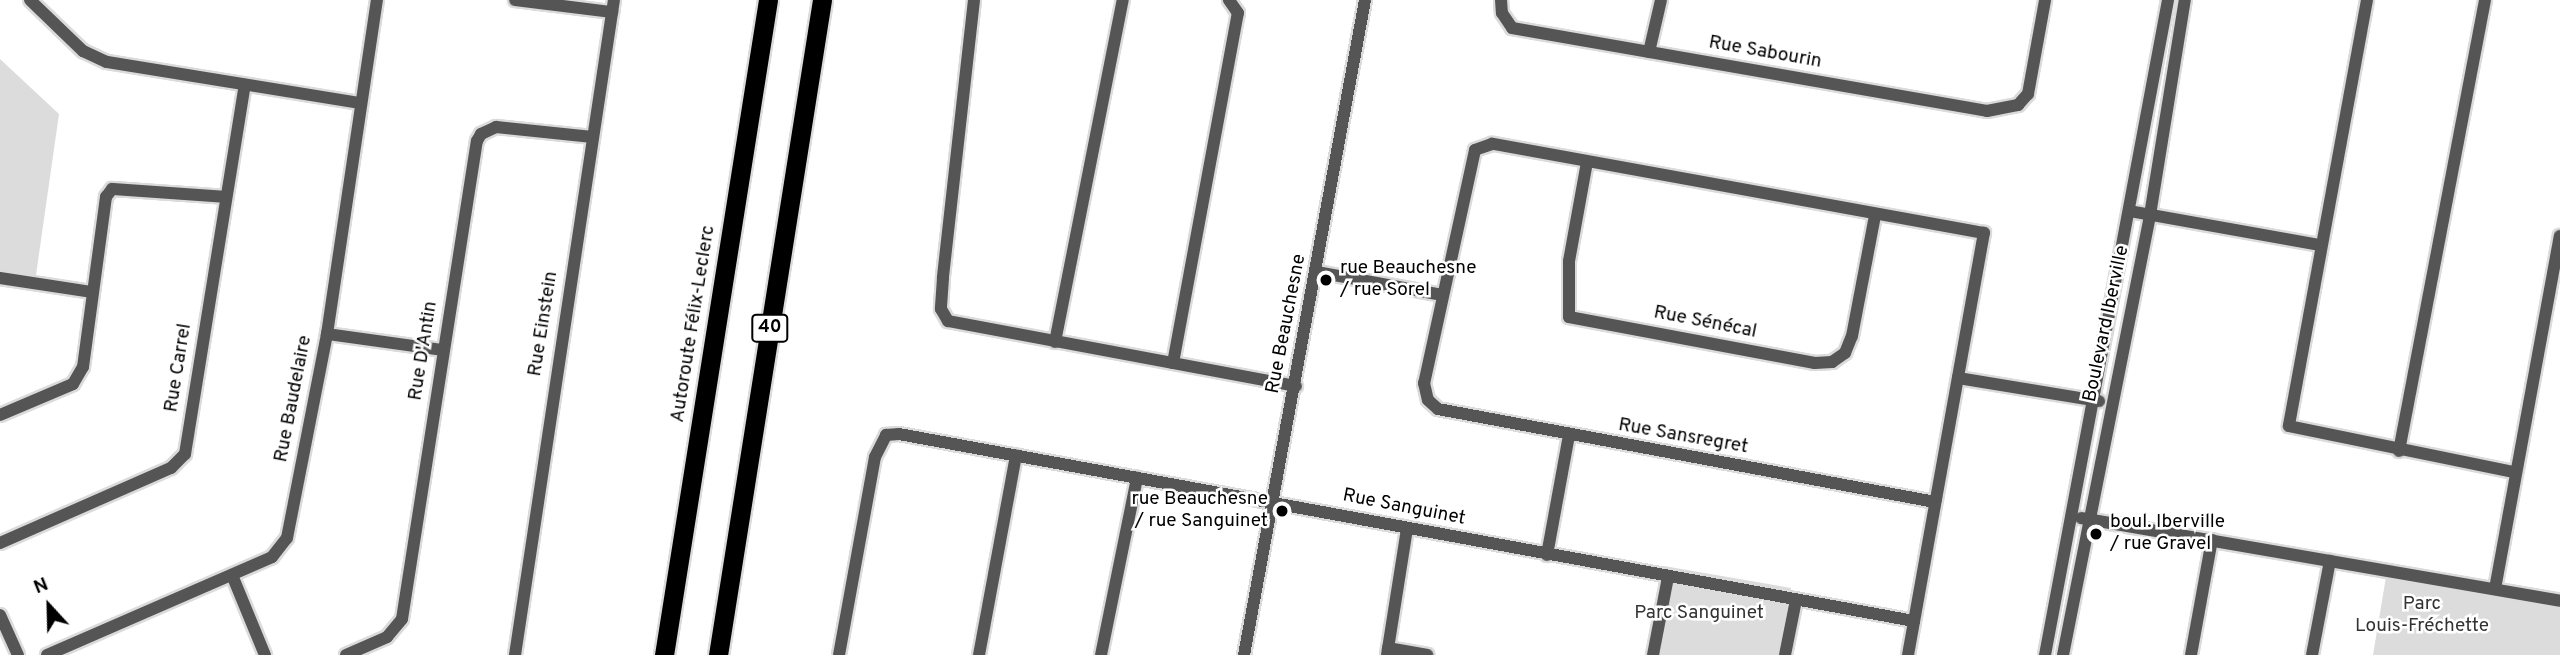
<!DOCTYPE html>
<html>
<head>
<meta charset="utf-8">
<style>
  body { margin:0 }
  #map { position:relative; width:2560px; height:655px; overflow:hidden; background:#fff; font-family:Overpass,sans-serif }
  div>[style] { position:absolute }
  .green>* { inset:0; background:#dcdcdc }
  .roads { filter:drop-shadow(2px 0 #dbdbdb) drop-shadow(-2px 0 #dbdbdb) drop-shadow(0 2px #dbdbdb) drop-shadow(0 -2px #dbdbdb) }
  .minor>* { height:12px; margin:-6px; padding:0 6px; transform-origin:6px; border-radius:6px; background:#555 }
  .highway>* { height:19px; margin:-9.5px; padding:0 9.5px; transform-origin:9.5px; border-radius:9.5px; background:#000 }
  .dots>* { width:19px; height:19px; translate:-50% -50%; box-sizing:border-box; border:4px solid #fff; border-radius:50% }
  span { translate:-50% -50%; white-space:nowrap; text-align:center; line-height:1.15; -webkit-text-stroke:5px #fff; paint-order:stroke }
  .shield-label span { padding:2px 5px; background:#fff; border:2px solid; border-radius:5px; -webkit-text-stroke-width:0 }
  .shield-label { font-size:18px; color:#000; font-weight:700 }
  .street-label { font-size:19px; color:#000 }
  .poi-label { font-size:19px; color:#000 }
  .left { translate:0 -50%; text-align:left }
  .right { translate:-100% -50%; text-align:right }
  .park-label { font-size:19px; color:#333 }
  .north { position:absolute; left:14px; top:571px; width:70px; height:70px; -webkit-text-stroke:5px #fff; paint-order:stroke; rotate:338deg; font-size:19px; font-weight:700; line-height:28px; text-align:center; color:#000 }
  .north::after { content:''; display:block; margin:auto; width:24px; height:32px; background:#000; clip-path:polygon(50% 0,100% 100%,50% 72%,0 100%) }
</style>
</head>
<body>
<div id="map">
  <div class="green">
    <i style="clip-path:polygon(0 59px,59px 114px,35px 282px,0 278px)"></i>
    <i style="clip-path:polygon(1664px 566px,1791px 588px,1778px 655px,1650px 655px)"></i>
    <i style="clip-path:polygon(2387px 571px,2560px 601px,2560px 655px,2373px 655px)"></i>
  </div>
  <div class="roads">
    <div class="minor">
      <i style="left:30px;top:0;width:74px;rotate:43.9deg"></i>
      <i style="left:83px;top:51px;width:26px;rotate:25deg"></i>
      <i style="left:107px;top:62px;width:257px;rotate:9.2deg"></i>
      <i style="left:515px;top:0;width:98px;rotate:7.1deg"></i>
      <i style="left:974px;top:0;width:280px;rotate:96.4deg"></i>
      <i style="left:943px;top:278px;width:31px;rotate:94deg"></i>
      <i style="left:941px;top:309px;width:14px;rotate:60deg"></i>
      <i style="left:948px;top:321px;width:354px;rotate:10.6deg"></i>
      <i style="left:1501px;top:0;width:13px;rotate:86deg"></i>
      <i style="left:1502px;top:13px;width:18px;rotate:56deg"></i>
      <i style="left:1512px;top:28px;width:482px;rotate:9.9deg"></i>
      <i style="left:1987px;top:111px;width:32px;rotate:-11deg"></i>
      <i style="left:2018px;top:105px;width:15px;rotate:-48deg"></i>
      <i style="left:2028px;top:94px;width:96px;rotate:-79.7deg"></i>
      <i style="left:2367px;top:0;width:433px;rotate:100.4deg"></i>
      <i style="left:2289px;top:426px;width:230px;rotate:11.6deg"></i>
      <i style="left:1649px;top:52px;width:53px;rotate:-77deg"></i>
      <i style="left:1587px;top:162px;width:101px;rotate:100.3deg"></i>
      <i style="left:1569px;top:261px;width:56px;rotate:90deg"></i>
      <i style="left:1569px;top:317px;width:250px;rotate:10.6deg"></i>
      <i style="left:1815px;top:363px;width:17px;rotate:-3deg"></i>
      <i style="left:1832px;top:362px;width:16px;rotate:-35deg"></i>
      <i style="left:1845px;top:353px;width:18px;rotate:-68deg"></i>
      <i style="left:1852px;top:336px;width:123px;rotate:-79.2deg"></i>
      <i style="left:2129px;top:211px;width:194px;rotate:10.1deg"></i>
      <i style="left:1317px;top:272px;width:127px;rotate:10.4deg"></i>
      <i style="left:0;top:278px;width:92px;rotate:8.7deg"></i>
      <i style="left:327px;top:334px;width:117px;rotate:7.9deg"></i>
      <i style="left:1055px;top:342px;width:349px;rotate:-78.8deg"></i>
      <i style="left:1173px;top:363px;width:356px;rotate:-79.5deg"></i>
      <i style="left:1238px;top:13px;width:16px;rotate:-125deg"></i>
      <i style="left:1958px;top:378px;width:143px;rotate:9.3deg"></i>
      <i style="left:0;top:415px;width:79px;rotate:-23deg"></i>
      <i style="left:73px;top:384px;width:20px;rotate:-60deg"></i>
      <i style="left:83px;top:367px;width:172px;rotate:-82.3deg"></i>
      <i style="left:106px;top:197px;width:10px;rotate:-53deg"></i>
      <i style="left:112px;top:189px;width:113px;rotate:4deg"></i>
      <i style="left:2399px;top:451px;width:459px;rotate:-79.2deg"></i>
      <i style="left:2081px;top:518px;width:486px;rotate:9.8deg"></i>
      <i style="left:0;top:543px;width:187px;rotate:-23.7deg"></i>
      <i style="left:171px;top:468px;width:20px;rotate:-45deg"></i>
      <i style="left:185px;top:454px;width:374px;rotate:-80.8deg"></i>
      <i style="left:1547px;top:555px;width:122px;rotate:-79.6deg"></i>
      <i style="left:232px;top:575px;width:87px;rotate:67.6deg"></i>
      <i style="left:2495px;top:589px;width:359px;rotate:-79.6deg"></i>
      <i style="left:0;top:615px;width:44px;rotate:65.8deg"></i>
      <i style="left:1388px;top:648px;width:40px;rotate:10deg"></i>
      <i style="left:47px;top:655px;width:245px;rotate:-23.5deg"></i>
      <i style="left:272px;top:557px;width:24px;rotate:-52deg"></i>
      <i style="left:287px;top:538px;width:208px;rotate:-78.9deg"></i>
      <i style="left:327px;top:334px;width:338px;rotate:-81.5deg"></i>
      <i style="left:346px;top:655px;width:45px;rotate:-23.7deg"></i>
      <i style="left:387px;top:637px;width:23px;rotate:-50deg"></i>
      <i style="left:402px;top:619px;width:484px;rotate:-81.1deg"></i>
      <i style="left:477px;top:141px;width:8px;rotate:-60deg"></i>
      <i style="left:481px;top:134px;width:17px;rotate:-25deg"></i>
      <i style="left:496px;top:127px;width:97px;rotate:5.9deg"></i>
      <i style="left:515px;top:655px;width:662px;rotate:-81.41deg"></i>
      <i style="left:839px;top:655px;width:201px;rotate:-79.7deg"></i>
      <i style="left:875px;top:457px;width:25px;rotate:-63deg"></i>
      <i style="left:886px;top:435px;width:13px;rotate:-4deg"></i>
      <i style="left:899px;top:434px;width:1032px;rotate:10.44deg"></i>
      <i style="left:979px;top:655px;width:203px;rotate:-79.5deg"></i>
      <i style="left:1101px;top:655px;width:181px;rotate:-78.5deg"></i>
      <i style="left:1244px;top:655px;width:666px;rotate:-79.53deg"></i>
      <i style="left:1387px;top:655px;width:128px;rotate:-81deg"></i>
      <i style="left:1653px;top:655px;width:79px;rotate:-79.1deg"></i>
      <i style="left:1785px;top:655px;width:56px;rotate:-78.7deg"></i>
      <i style="left:1908px;top:655px;width:429px;rotate:-79.8deg"></i>
      <i style="left:1984px;top:233px;width:500px;rotate:-169.7deg"></i>
      <i style="left:1492px;top:144px;width:18px;rotate:161deg"></i>
      <i style="left:1475px;top:150px;width:239px;rotate:102.3deg"></i>
      <i style="left:1424px;top:383px;width:17px;rotate:77deg"></i>
      <i style="left:1428px;top:400px;width:13px;rotate:42deg"></i>
      <i style="left:1438px;top:409px;width:506px;rotate:10.6deg"></i>
      <i style="left:2045px;top:655px;width:666px;rotate:-79.36deg"></i>
      <i style="left:2063px;top:655px;width:449px;rotate:-78.8deg"></i>
      <i style="left:2150px;top:215px;width:218px;rotate:-80.8deg"></i>
      <i style="left:2191px;top:655px;width:117px;rotate:-79.7deg"></i>
      <i style="left:2312px;top:655px;width:96px;rotate:-79.2deg"></i>
    </div>
    <div class="highway">
      <i style="left:664px;top:655px;width:663px;rotate:-80.98deg"></i>
      <i style="left:718px;top:655px;width:663px;rotate:-80.98deg"></i>
    </div>
  </div>
  <div class="dots">
    <i style="left:1326px;top:280px;background:#000"></i>
    <i style="left:1282px;top:511px;background:#000"></i>
    <i style="left:2096px;top:534px;background:#000"></i>
  </div>
  <div class="shield-label">
    <span style="left:770px;top:328px">40</span>
  </div>
  <div class="street-label">
    <span style="left:1765px;top:53px;rotate:10deg">Rue Sabourin</span>
    <span style="left:1705px;top:323px;rotate:11deg">Rue Sénécal</span>
    <span style="left:544px;top:324px;rotate:-81deg">Rue Einstein</span>
    <span style="left:694px;top:324px;rotate:-81deg">Autoroute Félix-Leclerc</span>
    <span style="left:1287px;top:324px;rotate:-79deg">Rue Beauchesne</span>
    <span style="left:2107px;top:324px;rotate:-78deg">Boulevard Iberville</span>
    <span style="left:424px;top:351px;rotate:-81deg">Rue D'Antin</span>
    <span style="left:179px;top:368px;rotate:-81deg">Rue Carrel</span>
    <span style="left:294px;top:399px;rotate:-79deg">Rue Baudelaire</span>
    <span style="left:1683px;top:437px;rotate:10deg">Rue Sansregret</span>
    <span style="left:1404px;top:508px;rotate:11deg">Rue Sanguinet</span>
  </div>
  <div class="poi-label">
    <span class="left" style="left:1340px;top:280px">rue Beauchesne<br>/ rue Sorel</span>
    <span class="right" style="left:1268px;top:511px">rue Beauchesne<br>/ rue Sanguinet</span>
    <span class="left" style="left:2110px;top:534px">boul. Iberville<br>/ rue Gravel</span>
  </div>
  <div class="park-label">
    <span style="left:2422px;top:616px">Parc<br>Louis-Fréchette</span>
    <span style="left:1699px;top:614px">Parc Sanguinet</span>
  </div>
  <div class="north">N</div>
</div>
</body>
</html>
